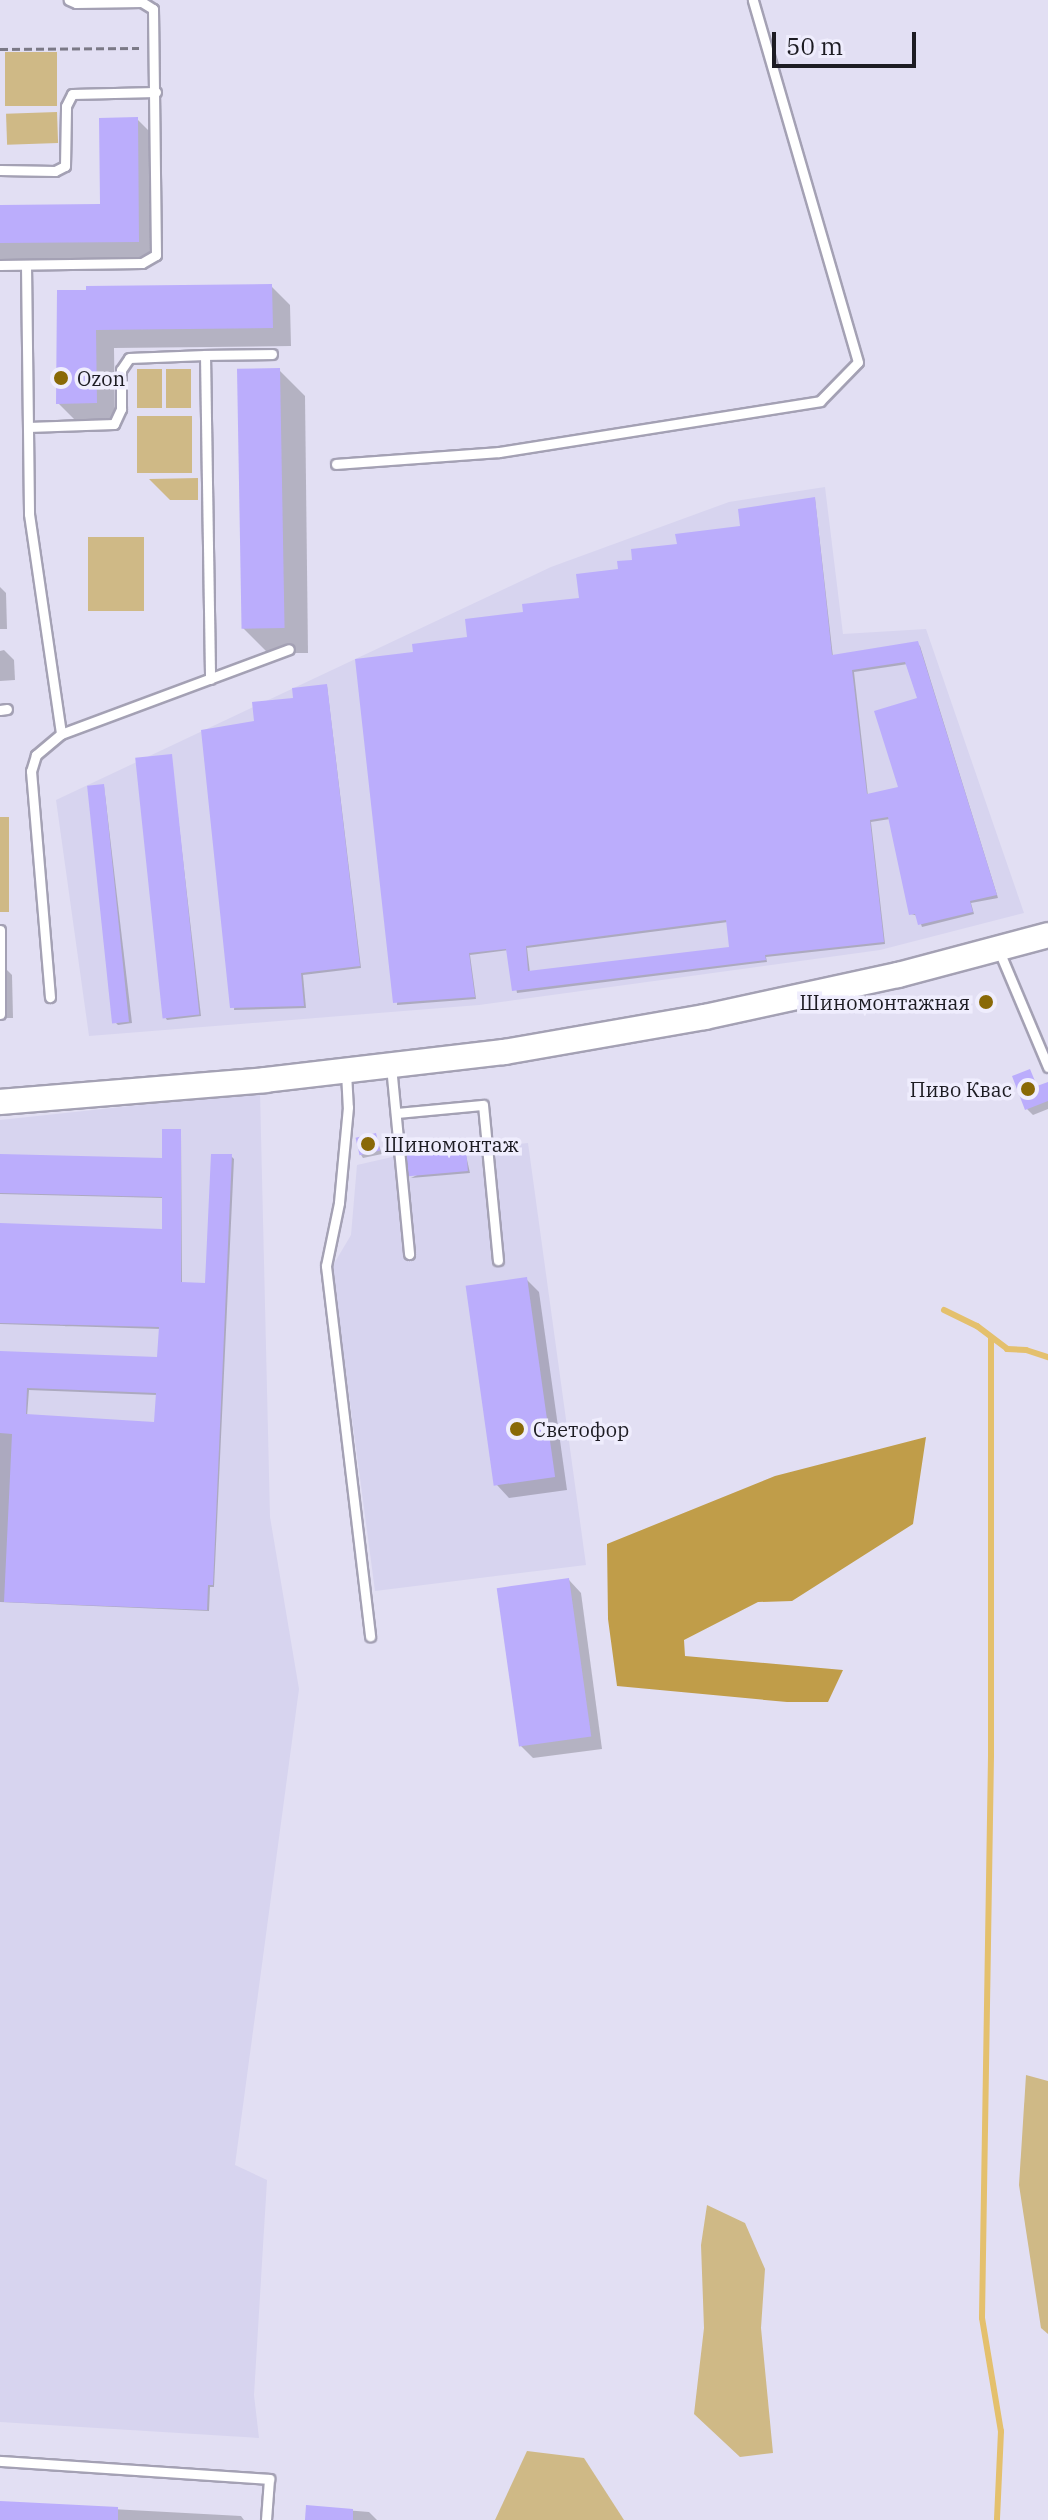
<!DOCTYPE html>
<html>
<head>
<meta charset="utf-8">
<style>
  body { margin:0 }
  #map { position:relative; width:1048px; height:2520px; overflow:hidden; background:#e2dff3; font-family:"IBM Plex Serif",serif }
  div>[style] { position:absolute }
  .built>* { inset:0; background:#d7d4ef }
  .green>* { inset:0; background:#cfb986; transform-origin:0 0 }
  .forest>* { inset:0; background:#c09d49 }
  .shadow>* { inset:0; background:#0003 }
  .stream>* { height:6px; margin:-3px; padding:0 3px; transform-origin:3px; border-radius:3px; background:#e4c06d }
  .building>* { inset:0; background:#bbadfc; transform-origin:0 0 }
  .path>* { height:3px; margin-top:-1.5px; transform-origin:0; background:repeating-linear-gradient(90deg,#7b7986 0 8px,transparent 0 12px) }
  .roads { filter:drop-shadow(2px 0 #a4a1b4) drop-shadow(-2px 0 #a4a1b4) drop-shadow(0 2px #a4a1b4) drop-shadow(0 -2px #a4a1b4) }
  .service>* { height:9px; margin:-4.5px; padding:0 4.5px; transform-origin:4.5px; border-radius:4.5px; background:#fff }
  .secondary>* { height:24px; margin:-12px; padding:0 12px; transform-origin:12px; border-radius:12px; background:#fff }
  .dots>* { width:22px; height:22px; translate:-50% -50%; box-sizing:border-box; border:4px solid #efedfd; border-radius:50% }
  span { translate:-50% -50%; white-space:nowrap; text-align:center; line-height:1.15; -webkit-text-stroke:7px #efedfd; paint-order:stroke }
  .poi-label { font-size:20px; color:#1d1c23 }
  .left { translate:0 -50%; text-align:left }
  .right { translate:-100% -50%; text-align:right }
  .scale { position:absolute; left:772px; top:32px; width:144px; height:36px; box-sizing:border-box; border:4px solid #1d1c23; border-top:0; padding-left:10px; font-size:24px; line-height:28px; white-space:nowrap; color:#1d1c23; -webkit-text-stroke:6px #efedfd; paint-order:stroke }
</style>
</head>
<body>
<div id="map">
  <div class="built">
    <i style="clip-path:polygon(825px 487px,843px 634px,926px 629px,1024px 913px,880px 950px,479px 1005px,89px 1036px,56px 800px,551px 567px,729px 502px)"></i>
    <i style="clip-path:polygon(260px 1092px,270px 1517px,299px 1689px,235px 2165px,267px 2180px,254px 2395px,259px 2438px,0 2422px,0 1120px)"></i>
    <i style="clip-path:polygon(528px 1143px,586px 1565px,375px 1591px,332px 1267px,351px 1235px,357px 1165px,401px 1155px)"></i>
  </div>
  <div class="green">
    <i style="left:57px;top:52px;width:54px;height:52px;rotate:90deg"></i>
    <i style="left:57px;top:112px;width:31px;height:51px;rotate:88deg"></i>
    <i style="left:137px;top:369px;width:25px;height:39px"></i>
    <i style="left:166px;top:369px;width:25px;height:39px"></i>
    <i style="left:192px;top:416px;width:57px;height:55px;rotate:90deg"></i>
    <i style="clip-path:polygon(198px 478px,198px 500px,170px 500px,149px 479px)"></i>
    <i style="left:88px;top:537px;width:56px;height:74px"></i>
    <i style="left:0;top:817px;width:9px;height:95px"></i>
    <i style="clip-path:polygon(1026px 2075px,1048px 2081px,1048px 2334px,1041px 2328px,1019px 2185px)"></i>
    <i style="clip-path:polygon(707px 2205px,745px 2223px,765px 2269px,761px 2328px,773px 2453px,740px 2457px,694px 2414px,704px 2328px,701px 2245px)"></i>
    <i style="clip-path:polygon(527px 2451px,584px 2458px,624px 2520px,495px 2520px)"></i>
  </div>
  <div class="forest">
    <i style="clip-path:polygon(926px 1437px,913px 1524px,792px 1601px,758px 1602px,684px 1640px,685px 1656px,843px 1670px,828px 1702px,787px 1702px,617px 1686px,608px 1619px,607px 1544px,775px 1476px)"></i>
  </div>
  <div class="shadow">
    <i style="clip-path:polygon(137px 119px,156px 138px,157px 260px,0 261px,0 207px,102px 206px)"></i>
    <i style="clip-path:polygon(271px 286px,290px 305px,291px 346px,114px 348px,115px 421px,77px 422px,58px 403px,59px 292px)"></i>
    <i style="clip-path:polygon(279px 370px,305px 396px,308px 653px,268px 653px,242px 627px)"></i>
    <i style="clip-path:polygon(evenodd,815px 499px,833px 657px,917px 644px,920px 646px,998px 898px,971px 903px,974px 914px,922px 927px,918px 916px,911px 914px,890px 819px,871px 822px,885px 944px,766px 957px,767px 962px,517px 993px,509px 950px,470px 955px,476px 999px,397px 1005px,416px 654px,469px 639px,525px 614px,581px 599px,634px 561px,742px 528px,815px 499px,908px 664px,919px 699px,900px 788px,868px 796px,854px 672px,908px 664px,815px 499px,728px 922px,732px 948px,530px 973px,527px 948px,728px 922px)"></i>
    <i style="clip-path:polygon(0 587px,6px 593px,7px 629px,0 629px)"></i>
    <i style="clip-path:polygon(4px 650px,14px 660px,15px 680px,0 681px,0 651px)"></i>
    <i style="clip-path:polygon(327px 686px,361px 968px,303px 975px,306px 1008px,234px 1010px,256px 723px)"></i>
    <i style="clip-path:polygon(171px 756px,201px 1016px,167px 1020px,165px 1017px)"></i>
    <i style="clip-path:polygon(104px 786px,132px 1023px,118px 1025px,115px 1022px)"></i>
    <i style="clip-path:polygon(0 963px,12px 975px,13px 1018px,0 1018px)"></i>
    <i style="clip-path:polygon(1029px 1071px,1039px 1088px,1048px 1084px,1048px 1109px,1033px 1115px,1027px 1109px)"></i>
    <i style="clip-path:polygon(evenodd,181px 1131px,182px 1284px,207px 1285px,231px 1156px,234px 1159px,214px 1587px,210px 1587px,209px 1611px,0 1602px,0 1353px,159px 1359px,161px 1329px,0 1324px,0 1225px,164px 1231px,164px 1198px,0 1194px,0 1156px,164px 1160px,181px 1131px,29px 1390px,157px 1395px,156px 1425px,27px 1417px,29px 1390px)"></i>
    <i style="clip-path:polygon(375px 1135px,382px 1154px,363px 1158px,361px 1155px)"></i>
    <i style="clip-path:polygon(465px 1151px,470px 1173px,411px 1178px)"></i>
    <i style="clip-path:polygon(526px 1279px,539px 1292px,567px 1490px,509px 1498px,497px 1485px)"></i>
    <i style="clip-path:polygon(569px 1580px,581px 1593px,602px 1749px,533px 1758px,520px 1745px)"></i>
    <i style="clip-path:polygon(0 2503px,241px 2516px,244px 2520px,0 2520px)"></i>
    <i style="clip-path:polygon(308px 2507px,369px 2512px,377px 2520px,307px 2520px)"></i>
  </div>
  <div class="stream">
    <i style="left:944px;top:1310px;width:37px;rotate:26deg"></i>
    <i style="left:977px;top:1326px;width:38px;rotate:37deg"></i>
    <i style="left:1007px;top:1349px;width:19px;rotate:3deg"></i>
    <i style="left:1026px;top:1350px;width:23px;rotate:18deg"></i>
    <i style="left:991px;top:1338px;width:418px;rotate:90deg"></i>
    <i style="left:991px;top:1756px;width:562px;rotate:90.92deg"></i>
    <i style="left:982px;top:2318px;width:115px;rotate:80.5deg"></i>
    <i style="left:1001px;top:2431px;width:89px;rotate:92.6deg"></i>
  </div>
  <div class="building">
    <i style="clip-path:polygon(138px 117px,139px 242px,0 243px,0 205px,100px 204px,99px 118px)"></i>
    <i style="clip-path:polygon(272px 284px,273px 328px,96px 330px,97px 403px,56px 404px,57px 290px,86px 290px,86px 286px)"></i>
    <i style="left:280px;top:368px;width:260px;height:43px;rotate:89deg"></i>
    <i style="clip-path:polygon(evenodd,815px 497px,832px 655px,918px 641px,997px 895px,970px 901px,973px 912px,918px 925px,915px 914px,909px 915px,888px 817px,870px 820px,884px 942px,765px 955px,766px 960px,512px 991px,506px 949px,469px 953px,475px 997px,393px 1003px,355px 659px,413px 652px,412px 644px,467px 637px,465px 619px,523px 612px,522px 604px,579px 598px,576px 574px,618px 569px,617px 561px,632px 560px,631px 549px,677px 544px,675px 534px,740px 526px,738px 509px,815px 497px,905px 662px,917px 698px,874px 711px,898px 787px,867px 794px,852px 670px,905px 662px,815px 497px,726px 920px,729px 947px,528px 971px,526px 946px,726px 920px)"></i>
    <i style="clip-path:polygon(327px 684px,360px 966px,301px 973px,304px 1006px,230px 1008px,201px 730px,254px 721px,252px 702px,293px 698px,292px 688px)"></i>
    <i style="left:172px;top:754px;width:262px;height:37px;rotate:84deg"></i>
    <i style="left:104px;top:784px;width:239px;height:17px;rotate:84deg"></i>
    <i style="clip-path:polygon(1030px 1069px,1037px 1086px,1048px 1082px,1048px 1101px,1025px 1110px,1012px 1076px)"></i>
    <i style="clip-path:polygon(evenodd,162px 1129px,181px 1129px,181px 1282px,205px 1283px,211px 1154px,232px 1154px,213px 1585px,208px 1585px,207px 1610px,4px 1602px,12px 1434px,0 1433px,0 1351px,157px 1357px,159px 1327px,0 1323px,0 1223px,162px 1229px,162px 1197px,0 1193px,0 1154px,162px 1158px,162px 1129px,27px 1388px,156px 1393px,154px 1422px,26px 1414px,27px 1388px)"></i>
    <i style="left:376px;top:1133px;width:18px;height:21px;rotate:77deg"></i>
    <i style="left:466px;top:1149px;width:22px;height:60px;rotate:85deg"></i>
    <i style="left:527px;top:1277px;width:202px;height:62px;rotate:82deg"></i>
    <i style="left:569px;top:1578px;width:160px;height:73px;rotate:82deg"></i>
    <i style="clip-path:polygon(0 2501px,118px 2507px,118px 2520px,0 2520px)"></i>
    <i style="clip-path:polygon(306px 2505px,353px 2509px,353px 2520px,305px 2520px)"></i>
  </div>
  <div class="path">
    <i style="left:0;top:49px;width:139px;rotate:-0.4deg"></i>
  </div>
  <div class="roads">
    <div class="service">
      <i style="left:0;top:170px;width:55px;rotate:1deg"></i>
      <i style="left:55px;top:171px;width:11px;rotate:-27deg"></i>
      <i style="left:65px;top:166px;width:60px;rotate:-89deg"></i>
      <i style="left:66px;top:106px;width:13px;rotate:-63deg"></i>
      <i style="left:72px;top:94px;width:84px;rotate:-1.4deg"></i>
      <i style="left:0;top:265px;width:142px;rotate:-0.8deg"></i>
      <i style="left:142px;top:263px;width:16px;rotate:-30deg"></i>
      <i style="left:156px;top:255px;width:246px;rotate:-90.7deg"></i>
      <i style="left:153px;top:9px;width:13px;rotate:-148deg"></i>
      <i style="left:142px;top:2px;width:66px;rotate:179.1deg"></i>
      <i style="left:76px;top:3px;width:8px;rotate:-157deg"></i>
      <i style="left:26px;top:265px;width:249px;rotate:89.3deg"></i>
      <i style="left:29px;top:514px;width:222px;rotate:81.7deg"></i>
      <i style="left:61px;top:734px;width:33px;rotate:140deg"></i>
      <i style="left:36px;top:755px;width:17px;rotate:107deg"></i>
      <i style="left:31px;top:771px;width:227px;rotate:85.2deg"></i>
      <i style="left:205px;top:355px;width:67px;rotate:-0.9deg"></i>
      <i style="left:28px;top:427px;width:86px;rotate:-2deg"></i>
      <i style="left:114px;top:424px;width:17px;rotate:-65deg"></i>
      <i style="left:121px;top:409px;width:39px;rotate:-90deg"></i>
      <i style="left:121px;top:370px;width:14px;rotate:-56deg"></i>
      <i style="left:129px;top:358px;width:76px;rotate:-2.3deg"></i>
      <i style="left:205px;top:355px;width:324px;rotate:89.1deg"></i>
      <i style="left:336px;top:464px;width:163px;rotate:-4.2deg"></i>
      <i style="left:499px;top:452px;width:325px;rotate:-9deg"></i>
      <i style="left:820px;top:401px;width:54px;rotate:-45.7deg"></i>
      <i style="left:858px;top:362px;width:377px;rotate:-106.2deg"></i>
      <i style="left:0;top:710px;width:7px;rotate:-8deg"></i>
      <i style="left:61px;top:734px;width:243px;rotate:-20.4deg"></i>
      <i style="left:0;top:930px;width:84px;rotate:90deg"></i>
      <i style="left:999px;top:951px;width:126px;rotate:67.1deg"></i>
      <i style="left:391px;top:1066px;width:189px;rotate:84.5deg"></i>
      <i style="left:346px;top:1072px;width:35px;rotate:87deg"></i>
      <i style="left:348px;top:1107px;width:96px;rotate:95.4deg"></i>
      <i style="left:339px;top:1203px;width:64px;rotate:101.7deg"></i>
      <i style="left:326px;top:1266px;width:373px;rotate:83.2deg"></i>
      <i style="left:396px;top:1113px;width:87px;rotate:-5.3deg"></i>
      <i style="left:483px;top:1105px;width:156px;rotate:84.5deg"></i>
      <i style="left:0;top:2461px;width:270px;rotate:3.8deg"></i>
      <i style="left:269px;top:2479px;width:41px;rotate:94.2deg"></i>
    </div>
    <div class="secondary">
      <i style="left:0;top:1102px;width:266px;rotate:-4.7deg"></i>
      <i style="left:265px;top:1080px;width:241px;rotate:-6.7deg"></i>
      <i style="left:504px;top:1052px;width:204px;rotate:-9.9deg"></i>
      <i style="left:705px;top:1017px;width:198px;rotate:-12.3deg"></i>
      <i style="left:898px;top:975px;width:155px;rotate:-14.9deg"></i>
    </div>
  </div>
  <div class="dots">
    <i style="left:61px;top:378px;background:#896907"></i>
    <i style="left:986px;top:1002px;background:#896907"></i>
    <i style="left:1028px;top:1089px;background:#896907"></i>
    <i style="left:368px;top:1144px;background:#896907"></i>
    <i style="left:517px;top:1429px;background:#896907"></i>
  </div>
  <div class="poi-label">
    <span class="left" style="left:77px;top:378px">Ozon</span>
    <span class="right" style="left:970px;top:1002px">Шиномонтажная</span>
    <span class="right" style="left:1012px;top:1089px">Пиво Квас</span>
    <span class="left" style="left:384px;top:1144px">Шиномонтаж</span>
    <span class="left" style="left:533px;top:1429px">Светофор</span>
  </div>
  <div class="scale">50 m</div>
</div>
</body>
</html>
